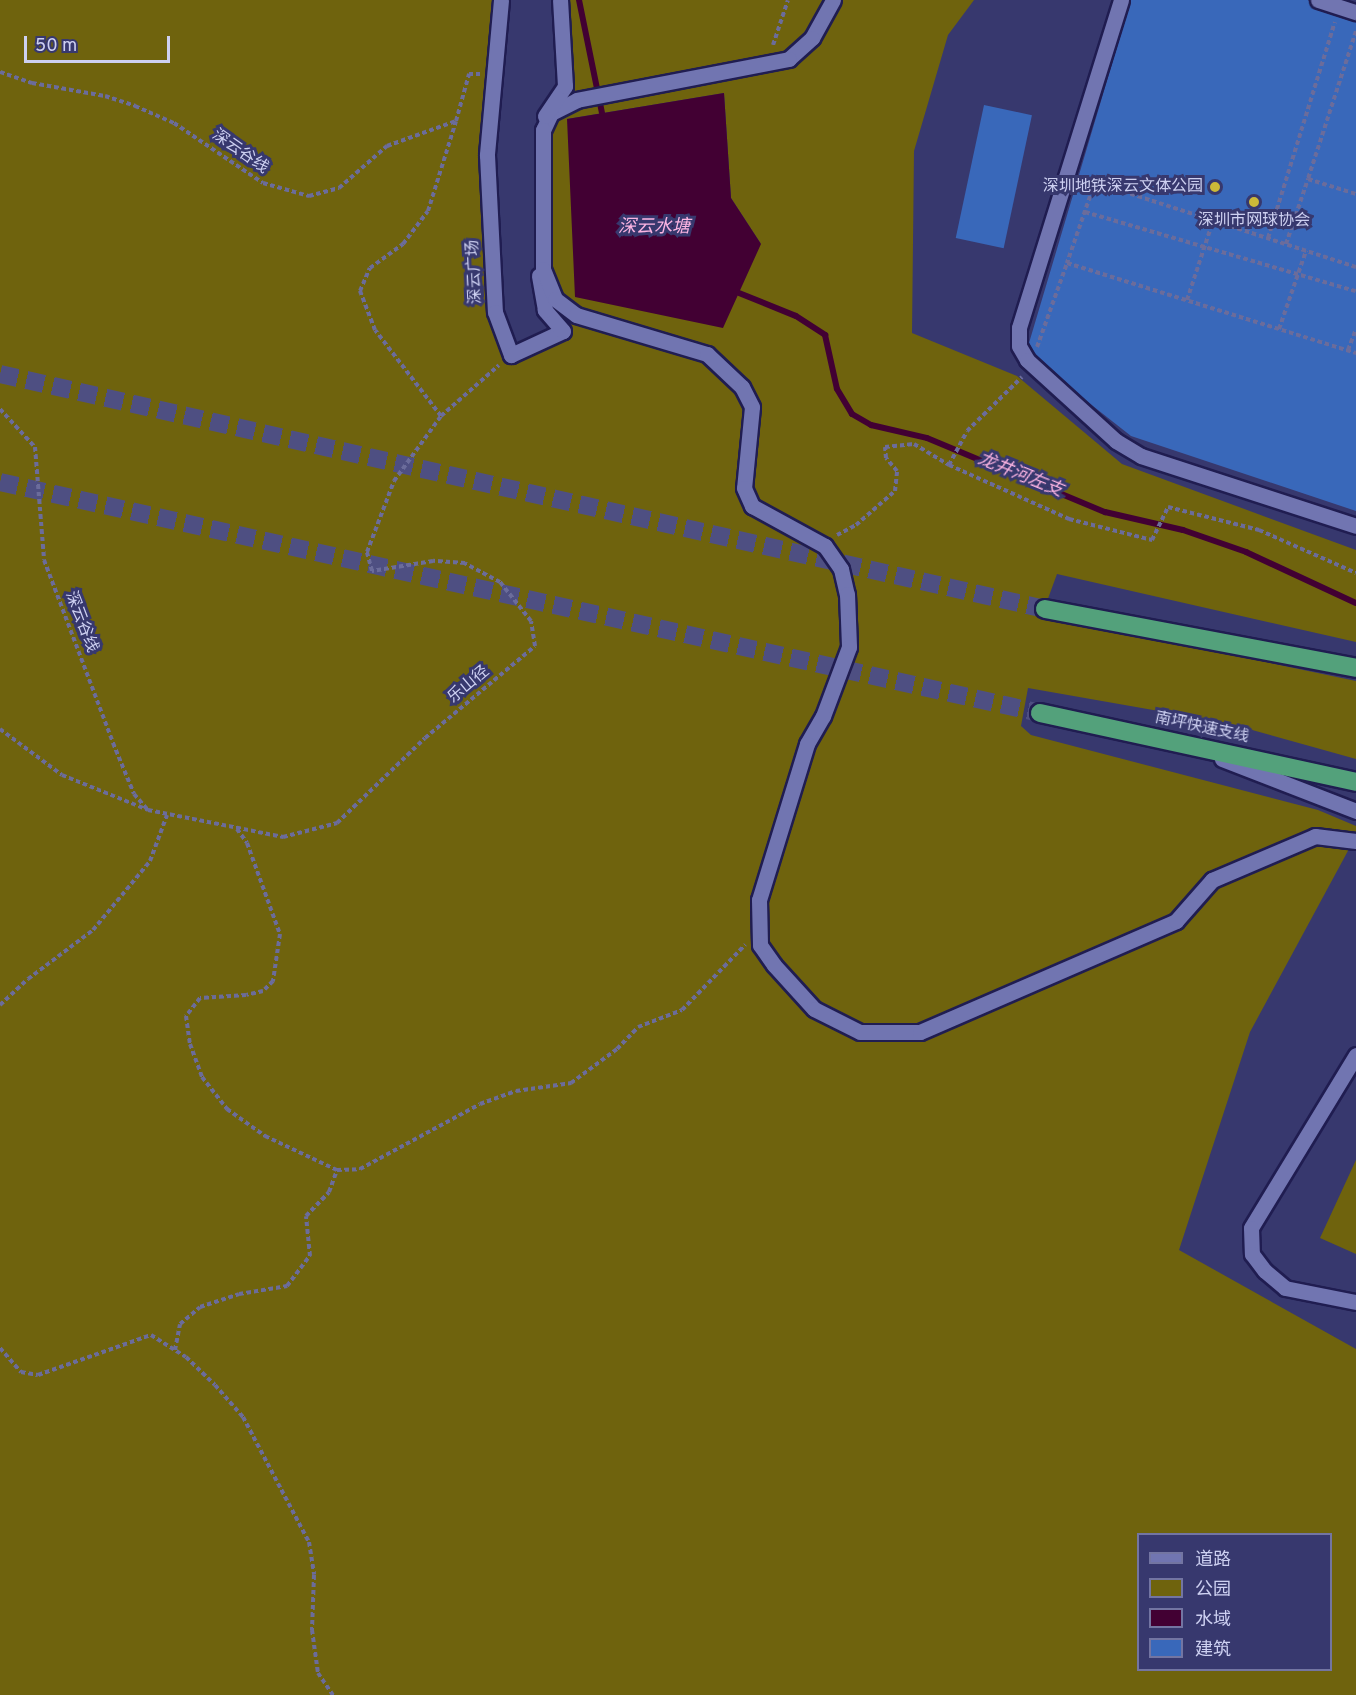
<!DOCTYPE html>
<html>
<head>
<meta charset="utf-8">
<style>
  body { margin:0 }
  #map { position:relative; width:1356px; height:1695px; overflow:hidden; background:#37386e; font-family:Overpass,"Noto Sans SC",sans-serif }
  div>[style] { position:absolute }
  .green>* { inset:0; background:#6f630d }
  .water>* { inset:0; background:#420033 }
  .stream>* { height:6px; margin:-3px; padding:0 3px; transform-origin:3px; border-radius:3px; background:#420033 }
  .building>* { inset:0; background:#3968ba; transform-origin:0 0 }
  .highway-tunnel>* { height:18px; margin-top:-9px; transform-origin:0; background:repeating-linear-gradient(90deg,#4e4f82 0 18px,transparent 0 27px) }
  .path>* { height:4px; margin-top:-2px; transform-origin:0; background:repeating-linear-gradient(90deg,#6b6c9b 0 4.5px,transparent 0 7.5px) }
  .roads { filter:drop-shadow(2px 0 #201d51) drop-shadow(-2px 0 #201d51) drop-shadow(0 2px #201d51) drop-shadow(0 -2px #201d51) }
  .minor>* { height:15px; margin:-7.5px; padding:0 7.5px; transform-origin:7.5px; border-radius:7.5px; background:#7175b1 }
  .highway>* { height:18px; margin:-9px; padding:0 9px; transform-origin:9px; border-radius:9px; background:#53a17b }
  .dots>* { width:16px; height:16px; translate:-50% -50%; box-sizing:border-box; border:3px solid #37386e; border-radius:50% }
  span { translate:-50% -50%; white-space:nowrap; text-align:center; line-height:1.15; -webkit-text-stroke:6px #37386e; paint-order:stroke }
  .street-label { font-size:16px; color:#cdd0f1 }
  .poi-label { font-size:16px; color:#cdd0f1 }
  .right { translate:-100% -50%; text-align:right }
  .water-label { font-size:18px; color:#fbb4e2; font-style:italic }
  .legend { position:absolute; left:1137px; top:1533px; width:195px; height:138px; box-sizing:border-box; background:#37386e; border:2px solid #7375a2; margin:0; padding:8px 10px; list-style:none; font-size:18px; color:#cdd0f1 }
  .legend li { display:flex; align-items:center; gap:12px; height:30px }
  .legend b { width:30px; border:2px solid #7375a2 }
  .scale { position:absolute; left:24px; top:36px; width:146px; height:27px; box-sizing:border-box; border:3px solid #cdd0f1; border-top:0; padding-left:8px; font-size:18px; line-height:21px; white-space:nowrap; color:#cdd0f1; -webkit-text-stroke:4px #37386e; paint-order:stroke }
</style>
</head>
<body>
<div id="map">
  <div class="green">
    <i style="clip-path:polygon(evenodd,0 0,501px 0,487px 155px,495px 312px,510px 354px,562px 331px,545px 310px,542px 121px,565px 86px,560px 0,974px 0,948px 35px,914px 151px,912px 333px,1017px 376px,1122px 464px,1356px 550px,1356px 642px,1057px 574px,1042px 615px,1356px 681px,1356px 759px,1227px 723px,1028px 688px,1021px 726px,1031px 735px,1318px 810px,1356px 826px,1356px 836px,1250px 1032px,1179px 1250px,1356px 1349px,1356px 1695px,0 1695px,0 0,724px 93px,731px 198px,761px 244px,567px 119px,724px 93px,0 0,1138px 1534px,1330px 1534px,1330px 1670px,1138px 1670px,1138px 1534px)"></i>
    <i style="clip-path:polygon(1356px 1160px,1356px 1254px,1320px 1238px)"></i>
  </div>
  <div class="water">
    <i style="clip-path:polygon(724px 93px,731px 198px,761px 244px,723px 328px,575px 297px,567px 119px)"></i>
  </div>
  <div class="stream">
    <i style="left:579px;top:0;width:115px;rotate:78.5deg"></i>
    <i style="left:739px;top:293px;width:61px;rotate:22deg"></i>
    <i style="left:796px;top:316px;width:35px;rotate:33deg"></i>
    <i style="left:825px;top:335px;width:55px;rotate:77.5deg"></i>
    <i style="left:837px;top:389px;width:29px;rotate:59deg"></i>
    <i style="left:852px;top:414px;width:22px;rotate:30deg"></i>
    <i style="left:871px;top:425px;width:57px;rotate:13.1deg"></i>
    <i style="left:927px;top:438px;width:193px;rotate:22.6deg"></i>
    <i style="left:1105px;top:512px;width:80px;rotate:13deg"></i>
    <i style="left:1183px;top:530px;width:67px;rotate:19.2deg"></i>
    <i style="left:1246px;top:552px;width:121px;rotate:24.9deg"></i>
  </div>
  <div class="building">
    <i style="clip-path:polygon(1131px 0,1308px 0,1315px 9px,1356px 22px,1356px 511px,1131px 436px,1084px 399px,1035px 354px,1029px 343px)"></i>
    <i style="left:984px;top:105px;width:49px;height:136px;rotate:12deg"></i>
  </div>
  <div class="highway-tunnel">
    <i style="left:0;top:374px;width:1071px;rotate:12.67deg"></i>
    <i style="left:0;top:482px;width:1065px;rotate:12.52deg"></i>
  </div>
  <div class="path">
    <i style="left:1356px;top:31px;width:156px;rotate:108deg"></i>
    <i style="left:1308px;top:179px;width:50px;rotate:17.4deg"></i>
    <i style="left:773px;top:45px;width:47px;rotate:-71.6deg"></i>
    <i style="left:0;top:72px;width:34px;rotate:19deg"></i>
    <i style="left:32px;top:83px;width:74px;rotate:10.1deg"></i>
    <i style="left:105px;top:96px;width:32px;rotate:18deg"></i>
    <i style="left:135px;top:106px;width:43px;rotate:23.6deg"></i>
    <i style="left:174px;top:123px;width:107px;rotate:34deg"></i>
    <i style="left:263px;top:183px;width:48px;rotate:15.8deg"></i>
    <i style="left:309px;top:196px;width:31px;rotate:-15deg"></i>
    <i style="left:339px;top:188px;width:64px;rotate:-41.2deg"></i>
    <i style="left:387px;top:146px;width:73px;rotate:-19.9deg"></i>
    <i style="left:456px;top:121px;width:49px;rotate:-74.5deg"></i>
    <i style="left:469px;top:74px;width:11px"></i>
    <i style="left:1085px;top:212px;width:282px;rotate:16.3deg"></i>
    <i style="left:1268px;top:238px;width:226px;rotate:-72.8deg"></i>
    <i style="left:1286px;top:244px;width:69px;rotate:-71.3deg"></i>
    <i style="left:1356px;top:267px;width:274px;rotate:-162deg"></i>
    <i style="left:1095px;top:182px;width:86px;rotate:109.1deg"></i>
    <i style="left:1067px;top:263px;width:303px;rotate:17.3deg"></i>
    <i style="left:1187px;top:300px;width:83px;rotate:-71.8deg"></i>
    <i style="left:1279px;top:329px;width:83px;rotate:-70.9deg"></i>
    <i style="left:1037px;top:347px;width:89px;rotate:-70.3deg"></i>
    <i style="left:1348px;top:350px;width:22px;rotate:-69deg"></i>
    <i style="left:0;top:409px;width:52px;rotate:47.4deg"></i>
    <i style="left:35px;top:447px;width:113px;rotate:85.4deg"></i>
    <i style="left:44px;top:560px;width:196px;rotate:69.3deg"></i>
    <i style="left:113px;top:743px;width:55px;rotate:67.6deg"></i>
    <i style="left:134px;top:794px;width:21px;rotate:49deg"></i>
    <i style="left:441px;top:416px;width:108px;rotate:-127.5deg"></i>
    <i style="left:375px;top:330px;width:42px;rotate:-111deg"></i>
    <i style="left:360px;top:291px;width:25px;rotate:-67deg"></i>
    <i style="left:370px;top:268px;width:41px;rotate:-36deg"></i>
    <i style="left:403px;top:244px;width:41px;rotate:-52.9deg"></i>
    <i style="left:428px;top:211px;width:94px;rotate:-72.7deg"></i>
    <i style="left:949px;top:465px;width:132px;rotate:24.2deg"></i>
    <i style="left:1069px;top:519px;width:86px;rotate:14.2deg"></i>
    <i style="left:1152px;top:540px;width:37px;rotate:-64deg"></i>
    <i style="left:1168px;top:507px;width:94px;rotate:14.2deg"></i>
    <i style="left:1259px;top:530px;width:106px;rotate:23.9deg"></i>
    <i style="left:837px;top:535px;width:21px;rotate:-28deg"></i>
    <i style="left:856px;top:525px;width:52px;rotate:-41.1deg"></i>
    <i style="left:895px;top:491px;width:20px;rotate:-84deg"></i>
    <i style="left:897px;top:471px;width:17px;rotate:-130deg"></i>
    <i style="left:886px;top:458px;width:11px;rotate:-95deg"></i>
    <i style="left:885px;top:447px;width:29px;rotate:-6deg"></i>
    <i style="left:914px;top:444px;width:41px;rotate:31deg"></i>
    <i style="left:949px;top:465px;width:38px;rotate:-62deg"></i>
    <i style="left:967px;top:431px;width:77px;rotate:-44.5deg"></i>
    <i style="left:0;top:729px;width:77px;rotate:36.6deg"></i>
    <i style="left:62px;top:775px;width:93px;rotate:22.1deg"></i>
    <i style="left:148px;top:810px;width:138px;rotate:11.3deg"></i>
    <i style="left:283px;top:837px;width:56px;rotate:-14.5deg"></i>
    <i style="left:337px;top:823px;width:122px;rotate:-44deg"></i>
    <i style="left:425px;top:738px;width:143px;rotate:-39.9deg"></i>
    <i style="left:535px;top:646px;width:25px;rotate:-99deg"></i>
    <i style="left:531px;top:621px;width:50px;rotate:-128.5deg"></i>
    <i style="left:500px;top:582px;width:40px;rotate:-152deg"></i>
    <i style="left:465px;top:563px;width:32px;rotate:-176deg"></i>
    <i style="left:433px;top:561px;width:62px;rotate:170.7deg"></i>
    <i style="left:372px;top:571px;width:20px;rotate:-105deg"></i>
    <i style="left:367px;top:552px;width:76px;rotate:-69.2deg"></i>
    <i style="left:394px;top:481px;width:80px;rotate:-54.1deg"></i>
    <i style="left:441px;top:416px;width:77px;rotate:-41.3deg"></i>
    <i style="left:237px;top:829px;width:17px;rotate:54deg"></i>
    <i style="left:247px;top:843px;width:97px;rotate:70.1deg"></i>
    <i style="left:280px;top:934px;width:48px;rotate:98.5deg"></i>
    <i style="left:273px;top:981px;width:14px;rotate:135deg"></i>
    <i style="left:263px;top:991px;width:17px;rotate:167deg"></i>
    <i style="left:246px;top:995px;width:46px;rotate:176.3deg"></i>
    <i style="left:200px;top:998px;width:23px;rotate:128deg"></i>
    <i style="left:186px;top:1016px;width:28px;rotate:82deg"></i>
    <i style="left:190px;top:1044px;width:35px;rotate:70deg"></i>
    <i style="left:202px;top:1077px;width:41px;rotate:52deg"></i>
    <i style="left:227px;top:1109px;width:47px;rotate:35.4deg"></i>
    <i style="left:265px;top:1136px;width:80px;rotate:25.3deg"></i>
    <i style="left:337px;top:1170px;width:23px;rotate:-2deg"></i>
    <i style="left:360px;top:1169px;width:136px;rotate:-28.4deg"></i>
    <i style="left:480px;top:1104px;width:38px;rotate:-20deg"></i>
    <i style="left:516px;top:1091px;width:56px;rotate:-8.3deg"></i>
    <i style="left:571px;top:1083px;width:57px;rotate:-36.5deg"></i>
    <i style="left:617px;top:1049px;width:30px;rotate:-46deg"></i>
    <i style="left:638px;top:1027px;width:47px;rotate:-21.1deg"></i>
    <i style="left:682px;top:1010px;width:91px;rotate:-45.9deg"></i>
    <i style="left:0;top:1005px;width:38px;rotate:-43deg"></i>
    <i style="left:28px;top:979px;width:81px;rotate:-37deg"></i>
    <i style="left:93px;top:930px;width:89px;rotate:-50.4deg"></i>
    <i style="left:150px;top:861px;width:49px;rotate:-69.7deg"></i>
    <i style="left:0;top:1348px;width:32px;rotate:49deg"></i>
    <i style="left:21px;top:1372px;width:17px;rotate:10deg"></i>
    <i style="left:38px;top:1375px;width:120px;rotate:-19.5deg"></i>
    <i style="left:151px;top:1335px;width:41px;rotate:32.2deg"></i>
    <i style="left:186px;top:1357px;width:40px;rotate:44deg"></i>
    <i style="left:215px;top:1385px;width:43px;rotate:48.8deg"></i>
    <i style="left:243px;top:1417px;width:141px;rotate:62.2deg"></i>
    <i style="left:309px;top:1542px;width:33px;rotate:81deg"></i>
    <i style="left:314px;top:1575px;width:55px;rotate:92.1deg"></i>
    <i style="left:312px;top:1630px;width:43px;rotate:82.1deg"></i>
    <i style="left:318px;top:1673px;width:27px;rotate:56deg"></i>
    <i style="left:175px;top:1350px;width:26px;rotate:-79deg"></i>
    <i style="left:180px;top:1324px;width:26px;rotate:-40deg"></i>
    <i style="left:200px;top:1307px;width:41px;rotate:-18.4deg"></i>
    <i style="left:239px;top:1294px;width:49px;rotate:-9.5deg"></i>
    <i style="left:287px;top:1286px;width:38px;rotate:-53deg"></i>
    <i style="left:310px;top:1256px;width:40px;rotate:-95.7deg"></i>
    <i style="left:306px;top:1216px;width:33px;rotate:-46deg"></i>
    <i style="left:329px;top:1192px;width:23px;rotate:-70deg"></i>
  </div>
  <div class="roads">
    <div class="minor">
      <i style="left:501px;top:0;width:156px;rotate:95.2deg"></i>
      <i style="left:487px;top:155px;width:157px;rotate:87.1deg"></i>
      <i style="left:495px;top:312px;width:46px;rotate:69.6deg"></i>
      <i style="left:511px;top:355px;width:57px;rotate:-24.8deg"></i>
      <i style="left:563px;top:331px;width:28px;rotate:-131deg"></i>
      <i style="left:545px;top:310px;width:35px;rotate:-100deg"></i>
      <i style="left:833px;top:0;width:43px;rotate:118.9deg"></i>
      <i style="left:812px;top:38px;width:31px;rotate:138deg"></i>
      <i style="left:789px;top:59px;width:216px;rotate:169.1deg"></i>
      <i style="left:577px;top:100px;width:29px;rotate:153deg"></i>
      <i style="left:551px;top:113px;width:19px;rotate:115deg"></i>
      <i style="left:543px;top:130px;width:139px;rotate:90deg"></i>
      <i style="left:543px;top:269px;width:32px;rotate:68deg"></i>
      <i style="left:555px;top:299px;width:26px;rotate:37deg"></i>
      <i style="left:576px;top:315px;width:137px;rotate:16.6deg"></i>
      <i style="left:707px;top:354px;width:48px;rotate:43.3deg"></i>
      <i style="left:742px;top:387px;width:22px;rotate:63deg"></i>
      <i style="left:752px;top:407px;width:81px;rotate:95.6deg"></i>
      <i style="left:744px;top:488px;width:20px;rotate:66deg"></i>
      <i style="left:752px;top:506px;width:83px;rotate:28.7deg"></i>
      <i style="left:825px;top:546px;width:28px;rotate:55deg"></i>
      <i style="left:841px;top:569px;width:26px;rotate:77deg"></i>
      <i style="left:847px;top:594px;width:53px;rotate:87.8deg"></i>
      <i style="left:849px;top:647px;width:74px;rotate:110.6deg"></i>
      <i style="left:823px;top:716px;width:32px;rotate:120deg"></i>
      <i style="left:807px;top:744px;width:163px;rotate:107.1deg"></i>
      <i style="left:759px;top:900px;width:45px;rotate:88.7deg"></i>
      <i style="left:760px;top:945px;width:24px;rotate:55deg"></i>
      <i style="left:774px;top:965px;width:59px;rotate:47.7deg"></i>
      <i style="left:814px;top:1009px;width:51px;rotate:26.6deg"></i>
      <i style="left:860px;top:1032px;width:60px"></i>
      <i style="left:920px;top:1032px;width:279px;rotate:-23.4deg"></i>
      <i style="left:1176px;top:921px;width:55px;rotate:-48.7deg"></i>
      <i style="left:1212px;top:880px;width:112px;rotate:-23.1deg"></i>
      <i style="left:1315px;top:836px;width:41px;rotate:7deg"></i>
      <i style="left:1121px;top:0;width:343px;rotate:107.3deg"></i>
      <i style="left:1019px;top:328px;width:18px;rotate:90deg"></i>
      <i style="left:1019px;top:346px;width:16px;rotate:60deg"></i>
      <i style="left:1027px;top:360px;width:120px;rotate:42.3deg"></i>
      <i style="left:1116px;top:441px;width:29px;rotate:31deg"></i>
      <i style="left:1141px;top:456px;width:226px;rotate:18deg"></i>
      <i style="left:1318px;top:0;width:40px;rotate:18deg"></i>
      <i style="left:545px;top:116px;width:36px;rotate:-56deg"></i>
      <i style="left:565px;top:86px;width:86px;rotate:-93.3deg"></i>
      <i style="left:1222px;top:759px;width:144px;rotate:21.2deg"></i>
      <i style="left:1356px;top:1055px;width:202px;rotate:121.3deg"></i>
      <i style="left:1251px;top:1228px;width:26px;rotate:88deg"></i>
      <i style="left:1252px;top:1254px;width:21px;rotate:53deg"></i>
      <i style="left:1265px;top:1271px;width:26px;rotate:40deg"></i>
      <i style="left:1285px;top:1288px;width:72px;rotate:11.2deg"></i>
    </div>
    <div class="highway">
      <i style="left:1045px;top:609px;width:317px;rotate:10.7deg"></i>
      <i style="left:1040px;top:713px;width:323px;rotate:12.3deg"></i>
    </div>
  </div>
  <div class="dots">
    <i style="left:1215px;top:187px;background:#ccb938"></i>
    <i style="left:1254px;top:202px;background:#ccb938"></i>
  </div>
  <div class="street-label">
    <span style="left:240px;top:152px;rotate:35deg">深云谷线</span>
    <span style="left:475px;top:272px;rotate:-93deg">深云广场</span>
    <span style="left:81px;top:622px;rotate:69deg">深云谷线</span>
    <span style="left:469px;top:685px;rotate:-40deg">乐山径</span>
    <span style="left:1202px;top:728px;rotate:12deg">南坪快速支线</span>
  </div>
  <div class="poi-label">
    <span class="right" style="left:1203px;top:187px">深圳地铁深云文体公园</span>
    <span style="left:1254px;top:221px">深圳市网球协会</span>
  </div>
  <div class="water-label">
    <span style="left:654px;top:228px">深云水塘</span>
    <span style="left:1020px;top:476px;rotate:22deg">龙井河左支</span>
  </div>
  <ul class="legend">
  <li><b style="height:8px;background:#7175b1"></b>道路</li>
  <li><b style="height:16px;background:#6f630d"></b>公园</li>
  <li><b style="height:16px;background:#420033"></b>水域</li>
  <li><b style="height:16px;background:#3968ba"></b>建筑</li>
  </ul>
  <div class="scale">50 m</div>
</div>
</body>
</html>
